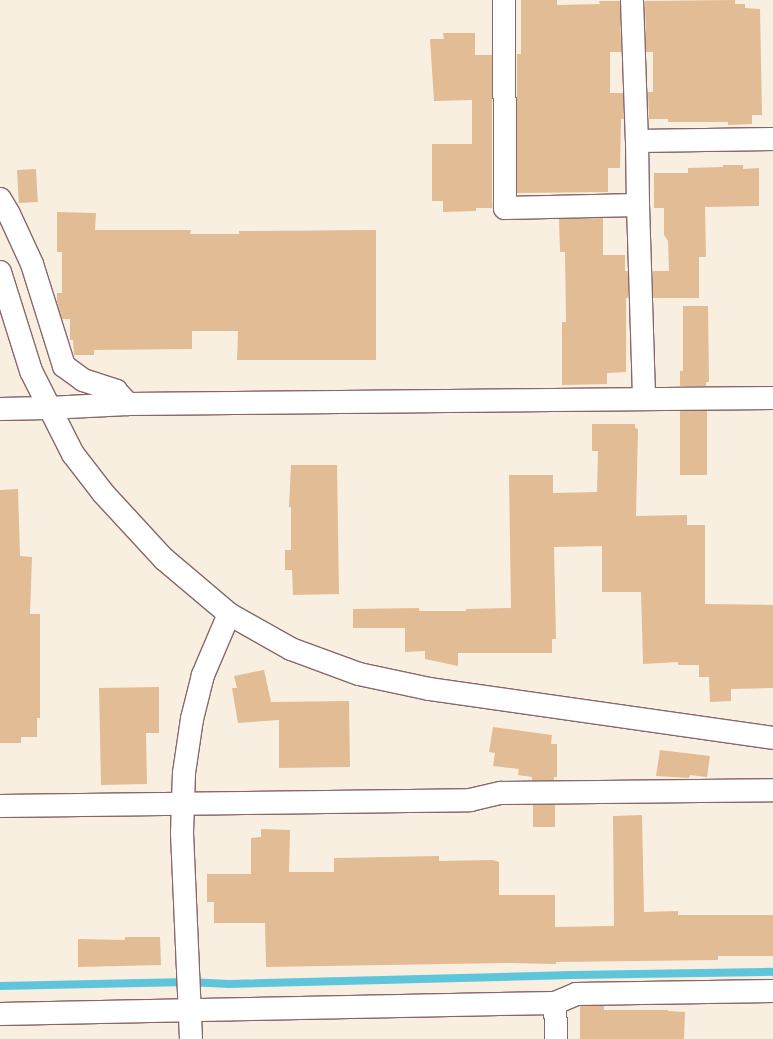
<!DOCTYPE html>
<html>
<head>
<meta charset="utf-8">
<style>
  body { margin:0 }
  #map { position:relative; width:773px; height:1039px; overflow:hidden; background:#f8efe0; font-family:"IM FELL French Canon",serif }
  div>[style] { position:absolute }
  .stream>* { height:8px; margin:-4px; padding:0 4px; transform-origin:4px; border-radius:4px; background:#5ec5db }
  .building>* { inset:0; background:#e2bc95; transform-origin:0 0 }
  .roads { filter:drop-shadow(1px 0 #87686a) drop-shadow(-1px 0 #87686a) drop-shadow(0 1px #87686a) drop-shadow(0 -1px #87686a) }
  .street>* { height:22px; margin:-11px; padding:0 11px; transform-origin:11px; border-radius:11px; background:#fff }
  .secondary>* { height:22px; margin:-11px; padding:0 11px; transform-origin:11px; border-radius:11px; background:#fff }
  span { translate:-50% -50%; white-space:nowrap; text-align:center; line-height:1.15; -webkit-text-stroke:4px #fff; paint-order:stroke }
</style>
</head>
<body>
<div id="map">
  <div class="stream">
    <i style="left:0;top:986px;width:188px;rotate:-1.2deg"></i>
    <i style="left:188px;top:982px;width:41px;rotate:2.8deg"></i>
    <i style="left:229px;top:984px;width:343px;rotate:-1.5deg"></i>
    <i style="left:572px;top:975px;width:201px;rotate:-0.9deg"></i>
  </div>
  <div class="building">
    <i style="clip-path:polygon(521px 0,557px 0,557px 5px,600px 4px,599px 1px,620px 1px,621px 52px,610px 52px,610px 93px,623px 93px,624px 119px,621px 119px,620px 168px,608px 168px,608px 192px,517px 193px,517px 54px,521px 54px)"></i>
    <i style="clip-path:polygon(735px 0,735px 4px,745px 4px,745px 8px,760px 9px,762px 115px,752px 115px,752px 124px,728px 125px,728px 122px,668px 122px,668px 119px,649px 119px,648px 92px,653px 92px,653px 52px,646px 52px,645px 1px)"></i>
    <i style="clip-path:polygon(443px 33px,475px 33px,475px 55px,492px 55px,492px 208px,476px 208px,476px 211px,443px 212px,443px 201px,432px 201px,432px 144px,472px 144px,472px 100px,434px 101px,430px 39px,444px 39px)"></i>
    <i style="clip-path:polygon(723px 165px,743px 165px,743px 169px,759px 168px,759px 206px,705px 207px,706px 257px,699px 257px,699px 298px,653px 298px,653px 271px,669px 271px,668px 241px,664px 235px,664px 208px,654px 208px,654px 173px,688px 173px,688px 168px,723px 167px)"></i>
    <i style="left:36px;top:169px;width:33px;height:19px;rotate:87deg"></i>
    <i style="clip-path:polygon(57px 212px,96px 213px,95px 230px,191px 230px,190px 234px,239px 234px,239px 231px,376px 230px,376px 360px,237px 360px,238px 331px,192px 331px,192px 349px,94px 350px,94px 355px,74px 355px,73px 340px,70px 340px,70px 319px,62px 319px,57px 301px,57px 293px,62px 293px,62px 252px,57px 252px)"></i>
    <i style="clip-path:polygon(603px 218px,603px 255px,625px 255px,625px 271px,628px 271px,628px 298px,626px 298px,626px 372px,607px 373px,607px 384px,562px 385px,562px 322px,566px 322px,565px 252px,560px 252px,559px 219px)"></i>
    <i style="clip-path:polygon(683px 306px,708px 306px,709px 382px,706px 382px,706px 386px,680px 386px,680px 371px,683px 371px)"></i>
    <i style="left:680px;top:411px;width:27px;height:64px"></i>
    <i style="clip-path:polygon(592px 424px,635px 424px,635px 428px,638px 429px,636px 516px,687px 515px,687px 525px,705px 525px,705px 604px,773px 605px,773px 688px,731px 689px,731px 701px,710px 702px,709px 677px,699px 677px,699px 665px,678px 665px,678px 662px,643px 664px,641px 592px,602px 592px,602px 546px,554px 547px,556px 639px,552px 639px,552px 653px,458px 653px,458px 666px,425px 659px,425px 651px,405px 652px,405px 628px,353px 628px,353px 609px,419px 608px,419px 611px,466px 611px,466px 609px,511px 608px,509px 475px,553px 475px,553px 493px,597px 492px,598px 451px,592px 451px)"></i>
    <i style="clip-path:polygon(291px 465px,337px 465px,339px 594px,293px 595px,292px 570px,285px 570px,285px 550px,291px 550px,291px 507px,289px 507px)"></i>
    <i style="clip-path:polygon(18px 489px,20px 556px,32px 557px,30px 614px,40px 614px,40px 718px,37px 718px,37px 737px,21px 737px,21px 743px,0 743px,0 490px)"></i>
    <i style="clip-path:polygon(264px 670px,271px 702px,349px 701px,350px 767px,279px 768px,279px 720px,238px 723px,232px 688px,237px 688px,234px 676px)"></i>
    <i style="clip-path:polygon(159px 687px,159px 733px,146px 733px,147px 784px,101px 785px,99px 688px)"></i>
    <i style="clip-path:polygon(493px 727px,552px 735px,551px 744px,557px 744px,557px 777px,554px 777px,554px 780px,532px 780px,532px 777px,518px 775px,519px 769px,493px 766px,495px 753px,489px 752px)"></i>
    <i style="clip-path:polygon(660px 750px,710px 756px,707px 777px,690px 775px,689px 778px,656px 776px)"></i>
    <i style="left:533px;top:805px;width:22px;height:22px"></i>
    <i style="clip-path:polygon(642px 815px,644px 912px,678px 911px,678px 915px,773px 915px,773px 956px,718px 956px,718px 960px,556px 962px,556px 964px,506px 963px,266px 967px,265px 923px,214px 923px,214px 902px,207px 902px,207px 874px,251px 874px,251px 838px,261px 837px,261px 829px,290px 830px,289px 872px,334px 872px,334px 858px,439px 856px,439px 861px,493px 860px,499px 862px,499px 895px,555px 895px,555px 927px,614px 926px,613px 816px)"></i>
    <i style="clip-path:polygon(125px 937px,160px 937px,161px 965px,78px 967px,78px 939px,125px 940px)"></i>
    <i style="clip-path:polygon(580px 1006px,604px 1006px,604px 1010px,668px 1010px,668px 1011px,685px 1012px,684px 1039px,580px 1039px)"></i>
  </div>
  <div class="roads">
    <div class="street">
      <i style="left:504px;top:0;width:208px;rotate:89.7deg"></i>
      <i style="left:505px;top:208px;width:133px;rotate:-1.3deg"></i>
      <i style="left:638px;top:205px;width:194px;rotate:88.2deg"></i>
      <i style="left:632px;top:0;width:141px;rotate:88deg"></i>
      <i style="left:637px;top:141px;width:136px;rotate:-0.8deg"></i>
      <i style="left:637px;top:141px;width:64px;rotate:89.1deg"></i>
      <i style="left:0;top:199px;width:17px;rotate:59deg"></i>
      <i style="left:9px;top:214px;width:55px;rotate:65.3deg"></i>
      <i style="left:32px;top:264px;width:107px;rotate:72.6deg"></i>
      <i style="left:64px;top:366px;width:24px;rotate:36deg"></i>
      <i style="left:83px;top:380px;width:35px;rotate:18deg"></i>
      <i style="left:116px;top:391px;width:18px;rotate:47deg"></i>
      <i style="left:48px;top:408px;width:80px;rotate:-2.9deg"></i>
      <i style="left:128px;top:404px;width:645px;rotate:-0.53deg"></i>
      <i style="left:0;top:806px;width:470px;rotate:-0.7deg"></i>
      <i style="left:470px;top:800px;width:32px;rotate:-13deg"></i>
      <i style="left:501px;top:793px;width:272px;rotate:-0.6deg"></i>
      <i style="left:555px;top:1003px;width:36px;rotate:88deg"></i>
      <i style="left:0;top:1014px;width:555px;rotate:-1.14deg"></i>
      <i style="left:555px;top:1003px;width:23px;rotate:-23deg"></i>
      <i style="left:576px;top:994px;width:197px;rotate:-0.9deg"></i>
      <i style="left:191px;top:1039px;width:206px;rotate:-92.5deg"></i>
      <i style="left:182px;top:833px;width:60px;rotate:-88.1deg"></i>
      <i style="left:184px;top:773px;width:55px;rotate:-81.6deg"></i>
      <i style="left:192px;top:719px;width:45px;rotate:-76deg"></i>
      <i style="left:203px;top:675px;width:66px;rotate:-66.9deg"></i>
    </div>
    <div class="secondary">
      <i style="left:0;top:272px;width:104px;rotate:72.6deg"></i>
      <i style="left:31px;top:371px;width:93px;rotate:63.2deg"></i>
      <i style="left:73px;top:454px;width:49px;rotate:52.4deg"></i>
      <i style="left:103px;top:493px;width:90px;rotate:47.3deg"></i>
      <i style="left:164px;top:559px;width:85px;rotate:40.2deg"></i>
      <i style="left:229px;top:614px;width:71px;rotate:29.4deg"></i>
      <i style="left:291px;top:649px;width:72px;rotate:20.2deg"></i>
      <i style="left:359px;top:674px;width:72px;rotate:12.1deg"></i>
      <i style="left:429px;top:689px;width:347px;rotate:8.1deg"></i>
      <i style="left:0;top:409px;width:48px;rotate:-1.2deg"></i>
    </div>
  </div>
</div>
</body>
</html>
